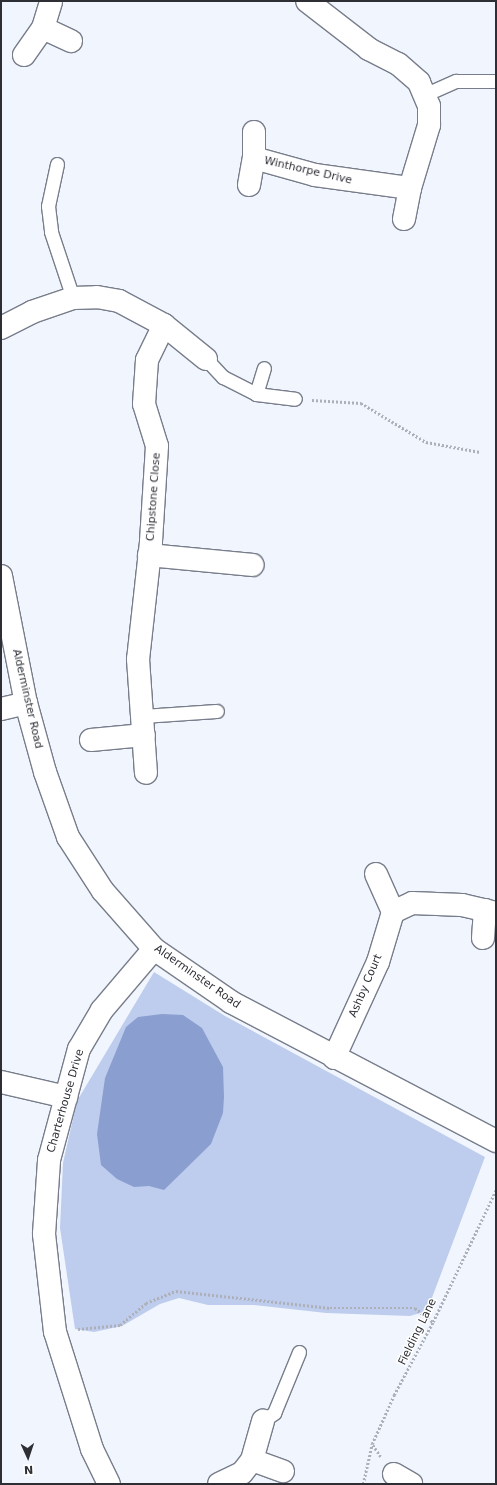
<!DOCTYPE html>
<html>
<head>
<meta charset="utf-8">
<style>
  body { margin:0 }
  #map { position:relative; width:497px; height:1485px; overflow:hidden; background:#f1f5fe; font-family:"DejaVu Sans",sans-serif }
  div>[style] { position:absolute }
  .green>* { inset:0; background:#becded }
  .water>* { inset:0; background:#8a9ecf }
  .path>* { height:2.5px; margin-top:-1.25px; transform-origin:0; background:repeating-linear-gradient(90deg,#adb0b8 0 2px,transparent 0 4px) }
  .roads { filter:drop-shadow(1px 0 #777d8a) drop-shadow(-1px 0 #777d8a) drop-shadow(0 1px #777d8a) drop-shadow(0 -1px #777d8a) }
  .lane>* { height:13px; margin:-6.5px; padding:0 6.5px; transform-origin:6.5px; border-radius:6.5px; background:#fff }
  .street>* { height:22px; margin:-11px; padding:0 11px; transform-origin:11px; border-radius:11px; background:#fff }
  span { translate:-50% -50%; white-space:nowrap; text-align:center; line-height:1.15; -webkit-text-stroke:3px #fff; paint-order:stroke }
  .street-label { font-size:11px; color:#2d2f35 }
  .frame { position:absolute; inset:0; border:2px solid #2d2f35; pointer-events:none }
  .north { position:absolute; left:8px; top:1437px; width:40px; height:40px; -webkit-text-stroke:3px #fff; paint-order:stroke; rotate:177deg; font-size:11px; font-weight:700; line-height:16px; text-align:center; color:#2d2f35 }
  .north::after { content:''; display:block; margin:auto; width:14px; height:18px; background:#2d2f35; clip-path:polygon(50% 0,100% 100%,50% 72%,0 100%) }
</style>
</head>
<body>
<div id="map">
  <div class="green">
    <i style="clip-path:polygon(154px 972px,225px 1016px,485px 1157px,427px 1311px,410px 1316px,326px 1313px,253px 1305px,208px 1305px,179px 1298px,160px 1304px,122px 1326px,94px 1332px,75px 1329px,60px 1228px,63px 1163px,77px 1101px)"></i>
  </div>
  <div class="water">
    <i style="clip-path:polygon(162px 1014px,183px 1015px,202px 1028px,223px 1067px,224px 1097px,223px 1113px,211px 1144px,164px 1190px,149px 1186px,134px 1187px,117px 1179px,101px 1165px,97px 1134px,105px 1078px,126px 1027px,138px 1017px)"></i>
  </div>
  <div class="path">
    <i style="left:312px;top:400px;width:49px;rotate:3.5deg"></i>
    <i style="left:361px;top:403px;width:76px;rotate:31deg"></i>
    <i style="left:426px;top:442px;width:55px;rotate:10.5deg"></i>
    <i style="left:78px;top:1329px;width:42px;rotate:-5.4deg"></i>
    <i style="left:120px;top:1325px;width:34px;rotate:-40deg"></i>
    <i style="left:146px;top:1303px;width:32px;rotate:-22deg"></i>
    <i style="left:176px;top:1291px;width:155px;rotate:6.3deg"></i>
    <i style="left:330px;top:1308px;width:85px"></i>
    <i style="left:415px;top:1308px;width:23px;rotate:38deg"></i>
    <i style="left:373px;top:1445px;width:14px;rotate:56deg"></i>
    <i style="left:363px;top:1484px;width:41px;rotate:-77.3deg"></i>
    <i style="left:372px;top:1444px;width:54px;rotate:-65.8deg"></i>
    <i style="left:394px;top:1395px;width:83px;rotate:-61.9deg"></i>
    <i style="left:433px;top:1322px;width:146px;rotate:-64.5deg"></i>
  </div>
  <div class="roads">
    <div class="lane">
      <i style="left:424px;top:95px;width:35px;rotate:-24deg"></i>
      <i style="left:456px;top:81px;width:40px"></i>
      <i style="left:57px;top:164px;width:43px;rotate:102.1deg"></i>
      <i style="left:48px;top:206px;width:26px;rotate:83deg"></i>
      <i style="left:51px;top:232px;width:70px;rotate:71.6deg"></i>
      <i style="left:206px;top:359px;width:25px;rotate:47deg"></i>
      <i style="left:223px;top:377px;width:37px;rotate:27deg"></i>
      <i style="left:256px;top:394px;width:39px;rotate:7deg"></i>
      <i style="left:256px;top:394px;width:27px;rotate:-73deg"></i>
      <i style="left:142px;top:716px;width:75px;rotate:-3.8deg"></i>
      <i style="left:263px;top:1421px;width:14px;rotate:-36deg"></i>
      <i style="left:274px;top:1413px;width:66px;rotate:-67.7deg"></i>
    </div>
    <div class="street">
      <i style="left:43px;top:28px;width:31px;rotate:25deg"></i>
      <i style="left:24px;top:55px;width:33px;rotate:-55deg"></i>
      <i style="left:43px;top:28px;width:28px;rotate:-73deg"></i>
      <i style="left:254px;top:158px;width:26px;rotate:-90deg"></i>
      <i style="left:249px;top:185px;width:27px;rotate:-80deg"></i>
      <i style="left:254px;top:158px;width:63px;rotate:15.6deg"></i>
      <i style="left:315px;top:175px;width:96px;rotate:7.8deg"></i>
      <i style="left:410px;top:188px;width:66px;rotate:-73.2deg"></i>
      <i style="left:429px;top:125px;width:19px;rotate:-90deg"></i>
      <i style="left:429px;top:106px;width:26px;rotate:-113deg"></i>
      <i style="left:419px;top:82px;width:28px;rotate:-139deg"></i>
      <i style="left:398px;top:64px;width:33px;rotate:-153deg"></i>
      <i style="left:369px;top:49px;width:78px;rotate:-142.3deg"></i>
      <i style="left:404px;top:219px;width:32px;rotate:-79deg"></i>
      <i style="left:164px;top:325px;width:54px;rotate:39deg"></i>
      <i style="left:1px;top:328px;width:35px;rotate:-27deg"></i>
      <i style="left:32px;top:312px;width:43px;rotate:-18.9deg"></i>
      <i style="left:73px;top:298px;width:24px;rotate:-2deg"></i>
      <i style="left:97px;top:297px;width:22px;rotate:10deg"></i>
      <i style="left:119px;top:301px;width:51px;rotate:28.1deg"></i>
      <i style="left:164px;top:325px;width:39px;rotate:116deg"></i>
      <i style="left:147px;top:360px;width:44px;rotate:93.9deg"></i>
      <i style="left:144px;top:404px;width:44px;rotate:72.8deg"></i>
      <i style="left:157px;top:446px;width:96px;rotate:93.6deg"></i>
      <i style="left:151px;top:542px;width:118px;rotate:96.3deg"></i>
      <i style="left:138px;top:659px;width:114px;rotate:86deg"></i>
      <i style="left:149px;top:555px;width:104px;rotate:5.5deg"></i>
      <i style="left:1px;top:576px;width:129px;rotate:78.9deg"></i>
      <i style="left:26px;top:703px;width:72px;rotate:74.6deg"></i>
      <i style="left:45px;top:772px;width:69px;rotate:70.5deg"></i>
      <i style="left:68px;top:837px;width:64px;rotate:57.1deg"></i>
      <i style="left:103px;top:891px;width:77px;rotate:48.7deg"></i>
      <i style="left:154px;top:949px;width:93px;rotate:34.5deg"></i>
      <i style="left:231px;top:1002px;width:299px;rotate:27.7deg"></i>
      <i style="left:1px;top:709px;width:26px;rotate:-13deg"></i>
      <i style="left:91px;top:740px;width:53px;rotate:-5.4deg"></i>
      <i style="left:376px;top:874px;width:42px;rotate:65.9deg"></i>
      <i style="left:483px;top:938px;width:28px;rotate:-86deg"></i>
      <i style="left:334px;top:1058px;width:106px;rotate:-65.4deg"></i>
      <i style="left:378px;top:962px;width:52px;rotate:-73.3deg"></i>
      <i style="left:393px;top:912px;width:21px;rotate:-25deg"></i>
      <i style="left:412px;top:903px;width:50px;rotate:2.3deg"></i>
      <i style="left:462px;top:905px;width:35px;rotate:13deg"></i>
      <i style="left:1px;top:1082px;width:67px;rotate:13deg"></i>
      <i style="left:252px;top:1460px;width:41px;rotate:-74.2deg"></i>
      <i style="left:394px;top:1474px;width:20px;rotate:30deg"></i>
      <i style="left:109px;top:1484px;width:39px;rotate:-116deg"></i>
      <i style="left:92px;top:1449px;width:123px;rotate:-107.5deg"></i>
      <i style="left:55px;top:1332px;width:99px;rotate:-96.4deg"></i>
      <i style="left:44px;top:1234px;width:74px;rotate:-86.1deg"></i>
      <i style="left:49px;top:1160px;width:115px;rotate:-74.9deg"></i>
      <i style="left:79px;top:1049px;width:45px;rotate:-59.5deg"></i>
      <i style="left:102px;top:1010px;width:80px;rotate:-49.6deg"></i>
      <i style="left:219px;top:1484px;width:25px;rotate:-26deg"></i>
      <i style="left:242px;top:1473px;width:16px;rotate:-52deg"></i>
      <i style="left:252px;top:1460px;width:33px;rotate:20deg"></i>
    </div>
  </div>
  <div class="street-label">
    <span style="left:308px;top:171px;rotate:13deg">Winthorpe Drive</span>
    <span style="left:154px;top:497px;rotate:-86deg">Chipstone Close</span>
    <span style="left:27px;top:699px;rotate:77deg">Alderminster Road</span>
    <span style="left:197px;top:977px;rotate:35deg">Alderminster Road</span>
    <span style="left:366px;top:986px;rotate:-67deg">Ashby Court</span>
    <span style="left:66px;top:1101px;rotate:-74deg">Charterhouse Drive</span>
    <span style="left:418px;top:1332px;rotate:-64deg">Fielding Lane</span>
  </div>
  <div class="frame"></div>
  <div class="north">N</div>
</div>
</body>
</html>
